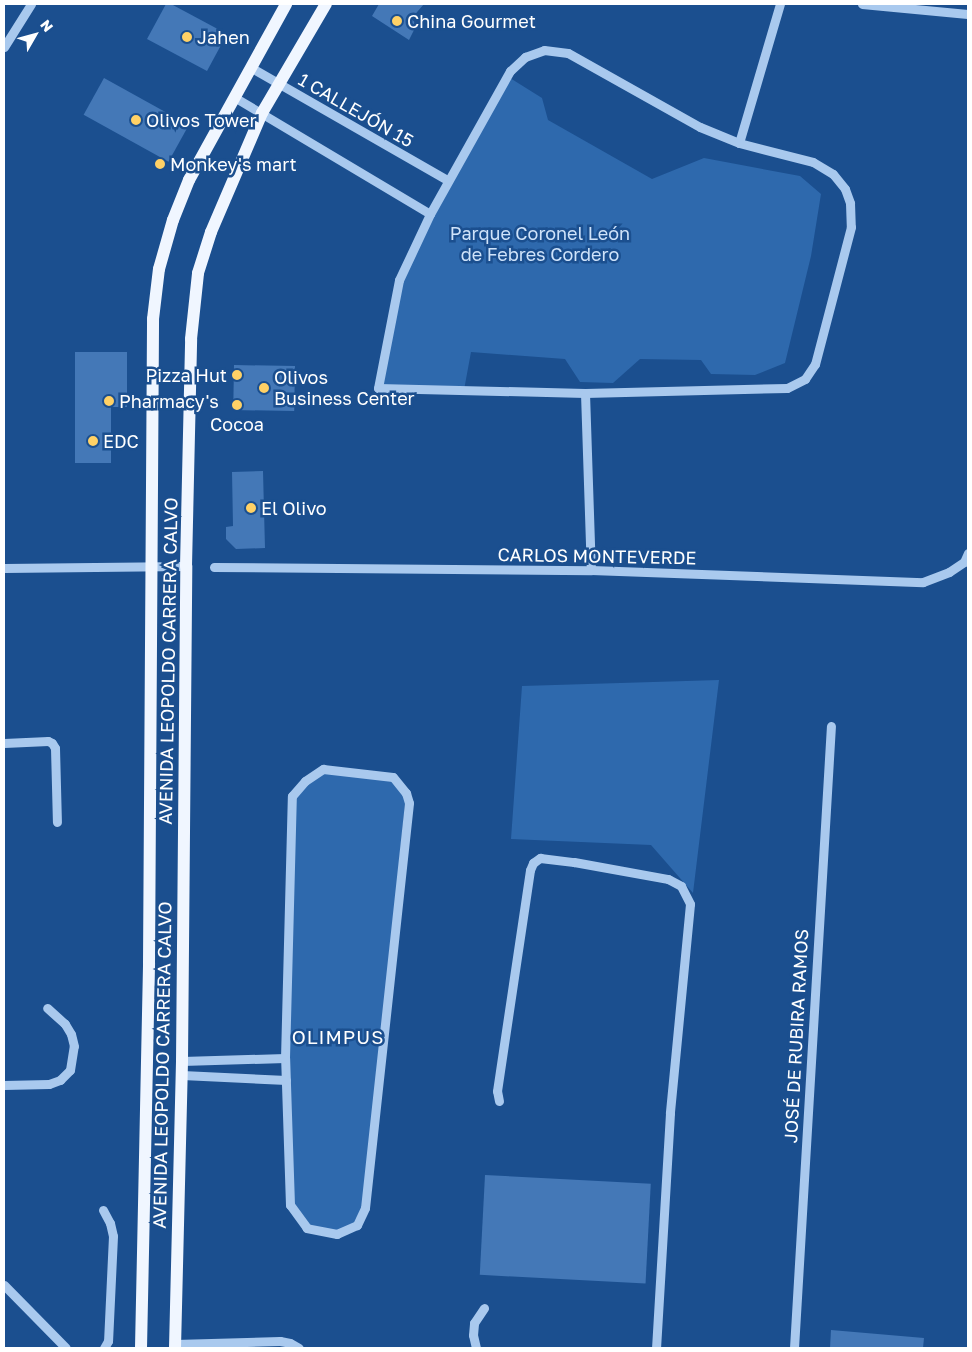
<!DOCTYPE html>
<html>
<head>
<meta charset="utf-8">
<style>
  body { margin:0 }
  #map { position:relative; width:972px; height:1352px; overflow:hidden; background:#1b4f8f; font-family:"Golos Text",sans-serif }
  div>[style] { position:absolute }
  .green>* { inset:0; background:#2e69ad }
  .building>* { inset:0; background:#4478b7; transform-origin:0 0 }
  .minor>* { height:9px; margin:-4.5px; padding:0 4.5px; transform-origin:4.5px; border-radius:4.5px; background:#a9c9ee }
  .major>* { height:12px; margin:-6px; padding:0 6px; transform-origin:6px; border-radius:6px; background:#f0f6ff }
  .dots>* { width:14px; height:14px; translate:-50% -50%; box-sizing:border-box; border:2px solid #1b4f8f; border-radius:50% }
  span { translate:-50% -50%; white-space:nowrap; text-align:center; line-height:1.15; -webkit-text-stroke:5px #1b4f8f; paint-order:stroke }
  .poi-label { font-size:18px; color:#fff }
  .left { translate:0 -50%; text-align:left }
  .right { translate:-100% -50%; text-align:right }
  .street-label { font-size:18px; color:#fff }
  .park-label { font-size:18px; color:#cfe3fa }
  .neighbourhood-label { font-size:19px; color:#fff; letter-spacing:1px }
  .frame { position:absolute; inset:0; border:5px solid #fff; pointer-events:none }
  .north { position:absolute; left:10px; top:10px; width:50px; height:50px; -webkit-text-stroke:4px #1b4f8f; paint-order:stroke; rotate:52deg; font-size:14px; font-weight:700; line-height:20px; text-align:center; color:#fff }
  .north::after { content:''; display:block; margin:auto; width:18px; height:22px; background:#fff; clip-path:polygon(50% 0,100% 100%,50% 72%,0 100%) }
</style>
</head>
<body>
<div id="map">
  <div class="green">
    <i style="clip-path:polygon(507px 76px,542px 98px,548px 120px,652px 179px,704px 158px,800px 176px,821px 194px,811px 256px,785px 363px,755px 375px,711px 374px,701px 360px,640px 359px,613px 383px,580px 382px,565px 359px,471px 352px,464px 390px,378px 388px,399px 280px)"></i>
    <i style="clip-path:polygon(719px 680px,693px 893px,651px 845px,511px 839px,522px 686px)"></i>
    <i style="clip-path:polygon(323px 769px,393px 777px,406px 793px,365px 1208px,357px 1225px,337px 1234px,307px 1228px,290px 1205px,285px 1058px,292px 796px)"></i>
  </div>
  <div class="building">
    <i style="clip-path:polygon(166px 4px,171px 4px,227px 34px,207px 71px,147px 39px)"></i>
    <i style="clip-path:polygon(379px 4px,424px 4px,411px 19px,417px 24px,409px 40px,372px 16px)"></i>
    <i style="left:104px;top:78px;width:97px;height:42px;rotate:29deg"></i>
    <i style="clip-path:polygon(75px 352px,127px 352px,127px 407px,111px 407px,111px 463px,75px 463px)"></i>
    <i style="left:234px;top:365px;width:61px;height:45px;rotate:1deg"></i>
    <i style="clip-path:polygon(263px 471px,265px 548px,236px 549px,226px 539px,226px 527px,233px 526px,232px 472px)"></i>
    <i style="left:485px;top:1175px;width:166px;height:100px;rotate:3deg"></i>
    <i style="clip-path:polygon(831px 1330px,924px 1338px,923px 1348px,830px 1348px)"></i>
  </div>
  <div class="minor">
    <i style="left:862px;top:4px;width:106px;rotate:5.4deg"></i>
    <i style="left:4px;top:47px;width:51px;rotate:-57.9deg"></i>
    <i style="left:544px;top:50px;width:24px;rotate:7deg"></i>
    <i style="left:568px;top:53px;width:151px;rotate:29.3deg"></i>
    <i style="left:700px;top:127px;width:42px;rotate:22.3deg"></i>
    <i style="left:739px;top:143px;width:76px;rotate:14.4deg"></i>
    <i style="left:813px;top:162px;width:23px;rotate:31deg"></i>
    <i style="left:833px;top:174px;width:19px;rotate:51deg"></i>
    <i style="left:845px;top:189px;width:15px;rotate:70deg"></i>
    <i style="left:850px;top:203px;width:24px;rotate:88deg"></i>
    <i style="left:851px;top:227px;width:142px;rotate:104.7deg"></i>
    <i style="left:815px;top:364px;width:18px;rotate:124deg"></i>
    <i style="left:805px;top:379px;width:20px;rotate:153deg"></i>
    <i style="left:787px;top:388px;width:202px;rotate:178.6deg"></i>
    <i style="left:585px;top:393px;width:207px;rotate:-178.6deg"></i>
    <i style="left:378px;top:388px;width:110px;rotate:-79deg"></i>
    <i style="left:399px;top:280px;width:73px;rotate:-64.8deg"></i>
    <i style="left:430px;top:214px;width:164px;rotate:-60.8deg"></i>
    <i style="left:510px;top:71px;width:21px;rotate:-43deg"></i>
    <i style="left:525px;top:57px;width:20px;rotate:-20deg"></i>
    <i style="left:250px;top:67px;width:227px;rotate:29.8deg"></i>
    <i style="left:234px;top:97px;width:228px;rotate:30.8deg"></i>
    <i style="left:739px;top:143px;width:145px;rotate:-73.6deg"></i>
    <i style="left:585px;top:393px;width:177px;rotate:88.1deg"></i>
    <i style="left:214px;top:567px;width:377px;rotate:0.5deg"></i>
    <i style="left:591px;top:570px;width:332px;rotate:2.1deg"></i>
    <i style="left:923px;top:582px;width:28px;rotate:-21deg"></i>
    <i style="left:949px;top:572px;width:18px;rotate:-34deg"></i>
    <i style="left:964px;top:562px;width:10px;rotate:-66deg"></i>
    <i style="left:4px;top:568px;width:182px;rotate:-0.6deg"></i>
    <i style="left:4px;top:743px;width:44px;rotate:-2.6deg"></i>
    <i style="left:48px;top:741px;width:4px;rotate:27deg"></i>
    <i style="left:52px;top:743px;width:6px;rotate:59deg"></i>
    <i style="left:55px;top:748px;width:74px;rotate:88.5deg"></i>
    <i style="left:323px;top:769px;width:70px;rotate:6.5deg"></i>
    <i style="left:393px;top:777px;width:21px;rotate:51deg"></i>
    <i style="left:406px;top:793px;width:10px;rotate:73deg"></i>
    <i style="left:409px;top:803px;width:407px;rotate:96.2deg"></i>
    <i style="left:365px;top:1208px;width:19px;rotate:115deg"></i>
    <i style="left:357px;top:1225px;width:22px;rotate:156deg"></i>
    <i style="left:337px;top:1234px;width:31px;rotate:-169deg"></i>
    <i style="left:307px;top:1228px;width:29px;rotate:-126deg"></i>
    <i style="left:290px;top:1205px;width:147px;rotate:-91.9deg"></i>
    <i style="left:285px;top:1058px;width:262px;rotate:-88.5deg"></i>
    <i style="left:292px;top:796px;width:20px;rotate:-49deg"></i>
    <i style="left:305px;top:781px;width:22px;rotate:-34deg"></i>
    <i style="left:182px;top:1061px;width:103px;rotate:-1.7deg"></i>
    <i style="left:182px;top:1075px;width:104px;rotate:2.8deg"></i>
    <i style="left:4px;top:1085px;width:45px;rotate:-1.3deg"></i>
    <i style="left:49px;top:1084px;width:12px;rotate:-20deg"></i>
    <i style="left:60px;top:1080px;width:14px;rotate:-45deg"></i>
    <i style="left:70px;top:1070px;width:24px;rotate:-81deg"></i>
    <i style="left:74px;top:1046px;width:12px;rotate:-104deg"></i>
    <i style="left:71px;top:1034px;width:12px;rotate:-121deg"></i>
    <i style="left:65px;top:1024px;width:24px;rotate:-138deg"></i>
    <i style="left:499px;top:1101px;width:10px;rotate:-101deg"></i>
    <i style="left:497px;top:1091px;width:223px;rotate:-81.5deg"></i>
    <i style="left:530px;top:870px;width:8px;rotate:-67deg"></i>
    <i style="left:533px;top:863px;width:9px;rotate:-36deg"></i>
    <i style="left:540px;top:858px;width:34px;rotate:7deg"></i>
    <i style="left:574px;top:862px;width:96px;rotate:10.3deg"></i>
    <i style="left:668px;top:879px;width:15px;rotate:28deg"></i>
    <i style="left:681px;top:886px;width:20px;rotate:63deg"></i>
    <i style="left:690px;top:904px;width:210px;rotate:95.5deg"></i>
    <i style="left:670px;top:1113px;width:235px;rotate:93.4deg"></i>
    <i style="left:103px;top:1210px;width:15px;rotate:62deg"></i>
    <i style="left:110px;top:1223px;width:13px;rotate:77deg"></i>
    <i style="left:113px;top:1236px;width:105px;rotate:92.7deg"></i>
    <i style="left:108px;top:1341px;width:8px;rotate:120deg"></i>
    <i style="left:4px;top:1285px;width:88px;rotate:45.5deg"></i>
    <i style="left:175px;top:1344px;width:105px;rotate:-1.6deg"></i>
    <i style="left:280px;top:1341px;width:10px;rotate:11deg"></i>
    <i style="left:290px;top:1343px;width:10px;rotate:29deg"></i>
    <i style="left:476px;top:1348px;width:13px;rotate:-103deg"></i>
    <i style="left:473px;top:1335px;width:12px;rotate:-85deg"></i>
    <i style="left:474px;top:1323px;width:18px;rotate:-56deg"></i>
    <i style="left:794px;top:1348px;width:623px;rotate:-86.6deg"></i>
  </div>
  <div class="major">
    <i style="left:141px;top:1348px;width:385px;rotate:-88.8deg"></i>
    <i style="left:149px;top:963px;width:644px;rotate:-89.64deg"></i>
    <i style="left:153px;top:319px;width:50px;rotate:-83.2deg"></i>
    <i style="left:159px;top:269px;width:51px;rotate:-74.1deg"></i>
    <i style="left:173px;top:220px;width:43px;rotate:-68.2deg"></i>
    <i style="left:189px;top:180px;width:201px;rotate:-61.1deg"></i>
    <i style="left:175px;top:1348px;width:287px;rotate:-88.6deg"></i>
    <i style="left:182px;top:1061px;width:495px;rotate:-89.5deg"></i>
    <i style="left:186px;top:566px;width:227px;rotate:-88.7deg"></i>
    <i style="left:191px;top:339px;width:66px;rotate:-83.9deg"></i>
    <i style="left:198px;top:273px;width:43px;rotate:-72.4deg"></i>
    <i style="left:211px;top:232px;width:129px;rotate:-66.8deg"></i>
    <i style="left:262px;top:113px;width:126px;rotate:-59.6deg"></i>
  </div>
  <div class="dots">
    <i style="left:397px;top:21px;background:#ffd166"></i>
    <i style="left:187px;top:37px;background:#ffd166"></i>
    <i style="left:136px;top:120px;background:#ffd166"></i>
    <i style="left:160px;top:164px;background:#ffd166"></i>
    <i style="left:237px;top:375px;background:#ffd166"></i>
    <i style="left:264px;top:388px;background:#ffd166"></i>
    <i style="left:109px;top:401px;background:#ffd166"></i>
    <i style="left:237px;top:405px;background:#ffd166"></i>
    <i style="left:93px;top:441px;background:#ffd166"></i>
    <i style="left:251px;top:508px;background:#ffd166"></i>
  </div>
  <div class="poi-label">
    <span class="left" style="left:407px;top:21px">China Gourmet</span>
    <span class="left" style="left:197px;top:37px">Jahen</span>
    <span class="left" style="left:146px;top:120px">Olivos Tower</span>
    <span class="left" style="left:170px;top:164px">Monkey's mart</span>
    <span class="right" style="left:227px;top:375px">Pizza Hut</span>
    <span class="left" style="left:274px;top:388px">Olivos<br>Business Center</span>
    <span class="left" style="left:119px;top:401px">Pharmacy's</span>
    <span style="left:237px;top:424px">Cocoa</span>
    <span class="left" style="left:103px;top:441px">EDC</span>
    <span class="left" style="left:261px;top:508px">El Olivo</span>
  </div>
  <div class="street-label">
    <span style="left:356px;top:110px;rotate:30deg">1 CALLEJÓN 15</span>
    <span style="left:597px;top:556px;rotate:1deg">CARLOS MONTEVERDE</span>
    <span style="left:168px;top:661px;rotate:-89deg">AVENIDA LEOPOLDO CARRERA CALVO</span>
    <span style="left:796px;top:1036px;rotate:-87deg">JOSÉ DE RUBIRA RAMOS</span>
    <span style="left:162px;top:1065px;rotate:-89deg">AVENIDA LEOPOLDO CARRERA CALVO</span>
  </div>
  <div class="park-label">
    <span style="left:540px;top:244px">Parque Coronel León<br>de Febres Cordero</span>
  </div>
  <div class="neighbourhood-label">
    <span style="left:338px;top:1037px">OLIMPUS</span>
  </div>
  <div class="frame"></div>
  <div class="north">N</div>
</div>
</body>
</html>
